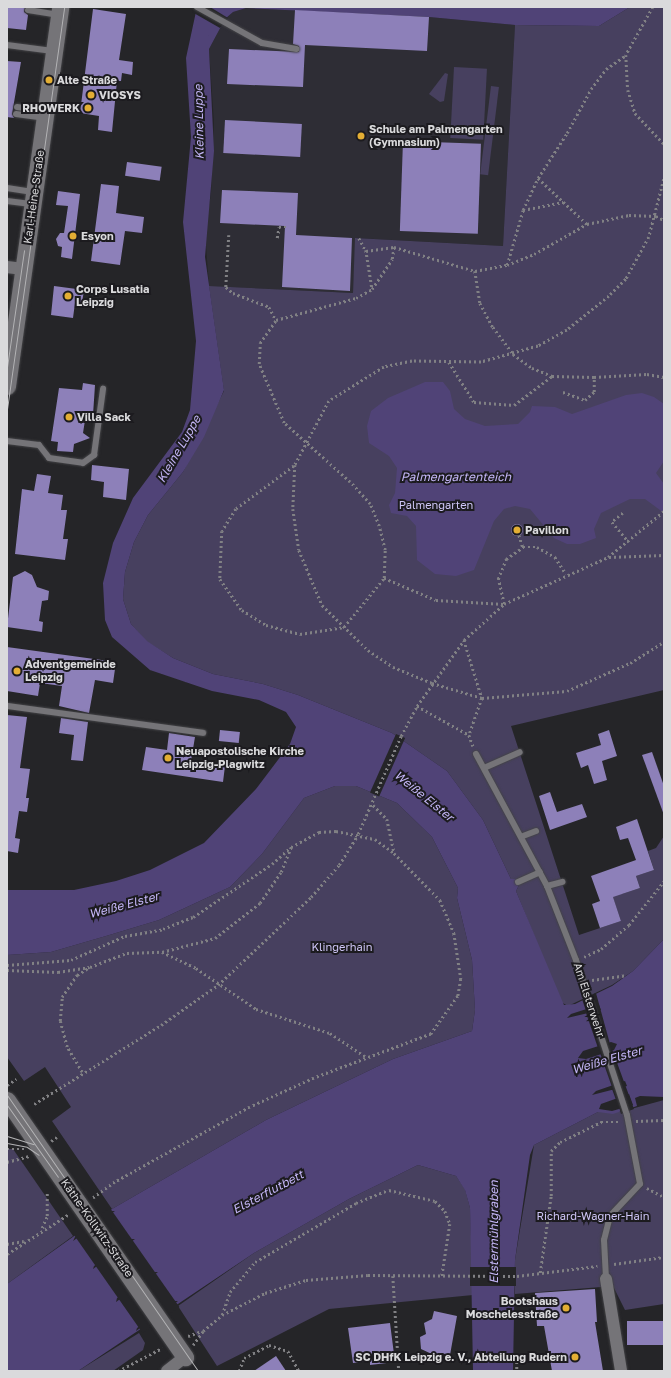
<!DOCTYPE html>
<meta charset="utf-8">
<style>
body{margin:0}
#map{position:relative;width:671px;height:1378px;overflow:hidden;background:#252528;font-family:"Golos Text",sans-serif}
div>[style]{position:absolute}
.built>*{inset:0;background:#2e2d35}
.green>*{inset:0;background:#47405f;transform-origin:0 0}
.water>*{inset:0;background:#504377}
.pier>*{inset:0;background:#252528;transform-origin:0 0}
.building>*{inset:0;background:#8d80b9;transform-origin:0 0}
.round{border-radius:50%}
.path>*{height:2.5px;margin-top:-1.25px;transform-origin:0;background:repeating-linear-gradient(90deg,#818184 0 2px,transparent 0 5px)}
.roads{filter:drop-shadow(0 0 1px #434346) drop-shadow(0 0 1px #434346)}
.service>*{height:6px;margin:-3px;padding:0 3px;transform-origin:3px;border-radius:3px;background:#757478}
.minor>*{height:12px;margin:-6px;padding:0 6px;transform-origin:6px;border-radius:6px;background:#757478}
.secondary>*{height:17px;margin:-8.5px;padding:0 8.5px;transform-origin:8.5px;border-radius:8.5px;background:#757478}
.tram>*{height:1px;margin:-0.5px;padding:0 0.5px;transform-origin:0.5px;border-radius:0.5px;background:#b4b4b6}
.dots>*{width:11px;height:11px;translate:-50% -50%;box-sizing:border-box;border:2px solid #1c1b1f;border-radius:50%}
span{translate:-50% -50%;white-space:nowrap;text-align:center;line-height:1.15;-webkit-text-stroke:4px #1c1b1f;paint-order:stroke}
.poi-label{font-size:11px;color:#dadadc;font-weight:700}
.left{translate:0 -50%;text-align:left}
.right{translate:-100% -50%;text-align:right}
.street-label{font-size:11px;color:#dadadc}
.park-label{font-size:11px;color:#cfc6f7}
.water-label{font-size:12px;color:#c4b6f7;font-style:italic}
.frame{position:absolute;inset:0;border:8px solid #dadadc;pointer-events:none}
</style>
<div id="map">
<div class="built">
<i style="clip-path:polygon(246px 8px,429px 17px,515px 25px,503px 246px,356px 238px,353px 293px,209px 286px,205px 232px,211px 193px,214px 122px,209px 49px,225px 19px,233px 12px)"></i>
</div>
<div class="green">
<i style="clip-path:polygon(630px 7px,664px 7px,664px 690px,511px 726px,579px 935px,621px 921px,609px 886px,617px 883px,622px 894px,640px 888px,636px 876px,654px 870px,648px 851px,656px 848px,664px 836px,664px 939px,633px 971px,612px 985px,568px 1006px,561px 1002px,516px 891px,519px 885px,511px 879px,483px 820px,447px 771px,392px 733px,298px 695px,263px 684px,213px 674px,173px 658px,146px 641px,131px 624px,123px 599px,125px 572px,134px 542px,148px 515px,183px 472px,224px 391px,209px 286px,353px 293px,355px 238px,503px 246px,515px 25px,599px 26px)"></i>
<i style="left:454px;top:67px;width:33px;height:71px;rotate:3deg"></i>
<i style="clip-path:polygon(445px 73px,448px 74px,444px 101px,440px 102px,429px 94px)"></i>
<i style="left:491px;top:86px;width:8px;height:89px;rotate:7deg"></i>
<i style="clip-path:polygon(335px 786px,356px 786px,397px 803px,432px 837px,458px 888px,457px 898px,472px 960px,475px 1010px,472px 1031px,393px 1059px,266px 1120px,112px 1209px,52px 1121px,71px 1107px,45px 1067px,24px 1081px,7px 1057px,7px 955px,51px 952px,106px 936px,159px 920px,230px 887px,262px 854px,304px 798px)"></i>
<i style="clip-path:polygon(664px 1100px,664px 1304px,625px 1310px,613px 1286px,515px 1294px,515px 1260px,534px 1145px,598px 1112px,620px 1112px)"></i>
<i style="clip-path:polygon(7px 1149px,13px 1149px,73px 1236px,7px 1284px)"></i>
<i style="clip-path:polygon(418px 1165px,456px 1176px,465px 1189px,470px 1208px,473px 1295px,329px 1309px,217px 1366px,178px 1306px,254px 1253px,349px 1199px)"></i>
<i style="clip-path:polygon(139px 1333px,145px 1343px,143px 1350px,113px 1371px,78px 1371px)"></i>
</div>
<div class="water">
<i style="clip-path:polygon(evenodd,197px 7px,630px 7px,599px 26px,515px 25px,429px 17px,246px 8px,233px 12px,225px 19px,209px 49px,214px 151px,205px 257px,224px 390px,204px 437px,183px 472px,148px 515px,134px 542px,125px 572px,123px 599px,131px 624px,147px 641px,173px 658px,213px 674px,263px 684px,298px 695px,392px 733px,447px 771px,483px 820px,511px 879px,516px 879px,519px 885px,516px 891px,564px 1005px,575px 1004px,612px 986px,633px 971px,664px 939px,664px 1097px,640px 1096px,635px 1098px,637px 1106px,613px 1114px,598px 1112px,534px 1145px,530px 1155px,515px 1260px,513px 1371px,473px 1371px,470px 1208px,465px 1190px,456px 1176px,418px 1165px,349px 1199px,254px 1253px,78px 1371px,7px 1371px,7px 1284px,112px 1209px,266px 1120px,393px 1059px,472px 1031px,475px 1010px,472px 960px,457px 898px,458px 888px,432px 837px,397px 803px,356px 786px,335px 786px,304px 798px,262px 854px,230px 887px,159px 920px,106px 936px,51px 952px,7px 955px,7px 890px,74px 890px,116px 881px,150px 870px,204px 843px,256px 789px,290px 744px,296px 727px,286px 712px,259px 700px,212px 691px,150px 670px,112px 637px,105px 620px,103px 583px,113px 543px,133px 498px,182px 432px,190px 410px,196px 341px,183px 222px,191px 137px,186px 58px,197px 7px,599px 1005px,601px 1010px,567px 1018px,571px 1014px,599px 1005px,197px 7px,611px 1042px,617px 1044px,614px 1050px,586px 1059px,578px 1058px,583px 1051px,611px 1042px,197px 7px,625px 1081px,627px 1086px,592px 1095px,596px 1091px,625px 1081px,197px 7px,629px 1094px,633px 1105px,612px 1111px,599px 1109px,601px 1104px,629px 1094px,197px 7px,112px 1211px,115px 1211px,73px 1241px,75px 1237px,112px 1211px,197px 7px,131px 1239px,135px 1239px,93px 1269px,94px 1266px,131px 1239px,197px 7px,154px 1272px,158px 1272px,116px 1302px,117px 1298px,154px 1272px,197px 7px,175px 1301px,178px 1301px,136px 1331px,137px 1328px,175px 1301px)"></i>
<i style="clip-path:polygon(425px 382px,443px 382px,450px 391px,454px 409px,465px 419px,485px 426px,518px 424px,530px 412px,532px 406px,555px 407px,572px 414px,626px 395px,642px 393px,654px 397px,664px 404px,664px 461px,656px 473px,664px 484px,664px 513px,645px 499px,630px 499px,601px 513px,594px 529px,596px 538px,580px 544px,567px 544px,554px 538px,530px 509px,515px 506px,504px 509px,494px 521px,474px 570px,456px 576px,435px 574px,417px 560px,416px 526px,407px 516px,391px 513px,389px 505px,395px 493px,397px 468px,389px 456px,369px 443px,367px 426px,371px 411px,388px 398px)"></i>
</div>
<div class="pier">
<i style="clip-path:polygon(195px 7px,210px 7px,228px 18px,220px 28px,192px 12px)"></i>
<i style="left:396px;top:734px;width:10px;height:64px;rotate:24deg"></i>
<i style="clip-path:polygon(596px 993px,610px 1044px,598px 1048px,586px 1013px,598px 1007px,586px 1011px,582px 999px)"></i>
<i style="clip-path:polygon(612px 1049px,634px 1109px,621px 1114px,619px 1107px,630px 1103px,628px 1096px,616px 1100px,612px 1089px,624px 1083px,612px 1087px,600px 1053px)"></i>
<i style="left:110px;top:1208px;width:121px;height:45px;rotate:55deg"></i>
<i style="left:470px;top:1267px;width:46px;height:19px"></i>
</div>
<div class="building">
<i style="clip-path:polygon(7px 7px,25px 7px,24px 12px,28px 15px,26px 30px,7px 28px)"></i>
<i style="clip-path:polygon(93px 9px,126px 14px,119px 60px,133px 62px,132px 75px,122px 73px,121px 81px,117px 81px,112px 132px,98px 130px,99px 116px,80px 113px)"></i>
<i style="clip-path:polygon(295px 10px,429px 17px,427px 51px,305px 45px,303px 87px,227px 84px,229px 49px,299px 52px,299px 46px,293px 44px)"></i>
<i style="clip-path:polygon(7px 61px,21px 62px,12px 114px,14px 118px,7px 117px)"></i>
<i style="left:225px;top:120px;width:77px;height:33px;rotate:3deg"></i>
<i style="left:403px;top:141px;width:78px;height:90px;rotate:2deg"></i>
<i style="left:127px;top:162px;width:35px;height:14px;rotate:8deg"></i>
<i style="clip-path:polygon(101px 184px,119px 186px,116px 213px,144px 217px,142px 233px,125px 231px,120px 265px,91px 261px)"></i>
<i style="clip-path:polygon(222px 190px,298px 193px,296px 235px,352px 238px,350px 291px,282px 287px,285px 226px,220px 223px)"></i>
<i style="clip-path:polygon(58px 191px,80px 194px,72px 259px,61px 257px,62px 247px,58px 246px,56px 239px,60px 233px,64px 233px,68px 206px,56px 205px)"></i>
<i style="clip-path:polygon(54px 286px,84px 290px,82px 303px,75px 303px,73px 318px,51px 315px)"></i>
<i style="clip-path:polygon(83px 383px,95px 385px,93px 415px,86px 414px,83px 433px,90px 438px,74px 444px,73px 452px,57px 451px,58px 442px,51px 441px,59px 388px,82px 390px)"></i>
<i style="clip-path:polygon(92px 465px,129px 469px,126px 500px,103px 497px,104px 482px,91px 480px)"></i>
<i style="clip-path:polygon(37px 474px,51px 476px,48px 493px,63px 495px,61px 510px,67px 510px,63px 539px,68px 539px,65px 560px,15px 554px,22px 489px,34px 491px)"></i>
<i class="round" style="left:511px;top:524px;width:12px;height:12px"></i>
<i style="clip-path:polygon(25px 571px,32px 575px,37px 587px,49px 591px,48px 600px,42px 601px,39px 621px,43px 622px,42px 632px,7px 627px,13px 577px)"></i>
<i style="clip-path:polygon(7px 647px,116px 662px,113px 683px,95px 680px,89px 713px,59px 706px,62px 686px,40px 683px,38px 696px,7px 691px)"></i>
<i style="clip-path:polygon(7px 715px,27px 717px,20px 768px,30px 769px,26px 798px,29px 798px,27px 812px,19px 811px,15px 838px,20px 839px,18px 853px,7px 851px)"></i>
<i style="clip-path:polygon(61px 718px,88px 722px,83px 761px,71px 760px,74px 735px,59px 733px)"></i>
<i style="left:220px;top:730px;width:20px;height:11px;rotate:6deg"></i>
<i style="clip-path:polygon(609px 730px,617px 756px,602px 761px,607px 780px,594px 784px,588px 765px,581px 768px,576px 753px,601px 745px,598px 734px)"></i>
<i style="clip-path:polygon(169px 733px,195px 737px,191px 761px,225px 766px,223px 782px,142px 770px,146px 747px,167px 750px)"></i>
<i style="clip-path:polygon(652px 752px,664px 786px,664px 815px,642px 755px)"></i>
<i style="clip-path:polygon(550px 792px,557px 812px,582px 804px,587px 817px,550px 830px,539px 796px)"></i>
<i style="clip-path:polygon(637px 819px,654px 870px,636px 876px,640px 888px,613px 897px,621px 921px,600px 928px,592px 904px,600px 901px,591px 876px,636px 860px,628px 838px,620px 840px,616px 827px)"></i>
<i style="clip-path:polygon(595px 1289px,597px 1322px,595px 1322px,603px 1371px,552px 1371px,544px 1326px,537px 1326px,535px 1293px)"></i>
<i style="clip-path:polygon(434px 1311px,457px 1316px,450px 1355px,441px 1353px,436px 1356px,421px 1349px,420px 1337px,426px 1334px,424px 1323px,432px 1319px)"></i>
<i style="left:664px;top:1321px;width:24px;height:37px;rotate:90deg"></i>
<i style="clip-path:polygon(390px 1323px,395px 1362px,370px 1365px,370px 1361px,353px 1363px,348px 1328px)"></i>
<i style="clip-path:polygon(276px 1356px,286px 1371px,254px 1371px)"></i>
</div>
<div class="path">
<i style="left:653px;top:7px;width:55px;rotate:119.4deg"></i>
<i style="left:626px;top:55px;width:35px;rotate:87deg"></i>
<i style="left:628px;top:90px;width:24px;rotate:73deg"></i>
<i style="left:635px;top:113px;width:42px;rotate:46.9deg"></i>
<i style="left:538px;top:178px;width:67px;rotate:43.2deg"></i>
<i style="left:664px;top:179px;width:60px;rotate:104.5deg"></i>
<i style="left:649px;top:237px;width:48px;rotate:118.7deg"></i>
<i style="left:626px;top:279px;width:24px;rotate:135deg"></i>
<i style="left:609px;top:296px;width:54px;rotate:141deg"></i>
<i style="left:567px;top:330px;width:33px;rotate:151deg"></i>
<i style="left:538px;top:346px;width:59px;rotate:164.3deg"></i>
<i style="left:481px;top:362px;width:69px;rotate:-179.2deg"></i>
<i style="left:412px;top:361px;width:29px;rotate:168deg"></i>
<i style="left:384px;top:367px;width:65px;rotate:148.3deg"></i>
<i style="left:329px;top:401px;width:72px;rotate:118deg"></i>
<i style="left:295px;top:465px;width:44px;rotate:92.6deg"></i>
<i style="left:293px;top:509px;width:41px;rotate:81.7deg"></i>
<i style="left:299px;top:550px;width:60px;rotate:67.3deg"></i>
<i style="left:322px;top:605px;width:64px;rotate:44.4deg"></i>
<i style="left:368px;top:650px;width:30px;rotate:34deg"></i>
<i style="left:393px;top:667px;width:42px;rotate:22.3deg"></i>
<i style="left:432px;top:683px;width:52px;rotate:16.7deg"></i>
<i style="left:482px;top:698px;width:85px;rotate:-4.7deg"></i>
<i style="left:567px;top:691px;width:69px;rotate:-24deg"></i>
<i style="left:630px;top:663px;width:40px;rotate:-32deg"></i>
<i style="left:523px;top:210px;width:41px;rotate:-11.3deg"></i>
<i style="left:229px;top:235px;width:52px;rotate:93.3deg"></i>
<i style="left:226px;top:287px;width:9px;rotate:41deg"></i>
<i style="left:233px;top:293px;width:39px;rotate:21deg"></i>
<i style="left:269px;top:307px;width:15px;rotate:62deg"></i>
<i style="left:277px;top:238px;width:11px;rotate:-80deg"></i>
<i style="left:279px;top:227px;width:8px"></i>
<i style="left:359px;top:238px;width:15px;rotate:62deg"></i>
<i style="left:366px;top:251px;width:28px;rotate:-8deg"></i>
<i style="left:394px;top:247px;width:84px;rotate:16.5deg"></i>
<i style="left:475px;top:271px;width:33px;rotate:-11deg"></i>
<i style="left:507px;top:265px;width:29px;rotate:-22deg"></i>
<i style="left:534px;top:254px;width:61px;rotate:-29.5deg"></i>
<i style="left:587px;top:224px;width:43px;rotate:-12.1deg"></i>
<i style="left:629px;top:215px;width:27px;rotate:2deg"></i>
<i style="left:656px;top:216px;width:9px;rotate:27deg"></i>
<i style="left:366px;top:250px;width:39px;rotate:81deg"></i>
<i style="left:507px;top:265px;width:57px;rotate:-73.8deg"></i>
<i style="left:523px;top:210px;width:35px;rotate:-65deg"></i>
<i style="left:538px;top:178px;width:54px;rotate:-57.2deg"></i>
<i style="left:567px;top:133px;width:50px;rotate:-61.4deg"></i>
<i style="left:591px;top:89px;width:25px;rotate:-53deg"></i>
<i style="left:606px;top:69px;width:24px;rotate:-35deg"></i>
<i style="left:475px;top:271px;width:32px;rotate:81deg"></i>
<i style="left:480px;top:303px;width:27px;rotate:62deg"></i>
<i style="left:493px;top:327px;width:34px;rotate:53deg"></i>
<i style="left:513px;top:354px;width:24px;rotate:36deg"></i>
<i style="left:532px;top:368px;width:22px;rotate:22deg"></i>
<i style="left:552px;top:376px;width:42px;rotate:1.4deg"></i>
<i style="left:594px;top:377px;width:53px;rotate:-3.2deg"></i>
<i style="left:647px;top:374px;width:17px;rotate:10deg"></i>
<i style="left:449px;top:362px;width:47px;rotate:58deg"></i>
<i style="left:474px;top:402px;width:40px;rotate:4.3deg"></i>
<i style="left:514px;top:405px;width:48px;rotate:-37.3deg"></i>
<i style="left:563px;top:392px;width:23px;rotate:20deg"></i>
<i style="left:585px;top:400px;width:12px;rotate:-42deg"></i>
<i style="left:594px;top:392px;width:15px;rotate:-90deg"></i>
<i style="left:294px;top:466px;width:72px;rotate:143.4deg"></i>
<i style="left:236px;top:509px;width:26px;rotate:122deg"></i>
<i style="left:222px;top:531px;width:48px;rotate:92.4deg"></i>
<i style="left:220px;top:579px;width:38px;rotate:55deg"></i>
<i style="left:242px;top:610px;width:28px;rotate:32deg"></i>
<i style="left:266px;top:625px;width:35px;rotate:15deg"></i>
<i style="left:300px;top:634px;width:45px;rotate:-9deg"></i>
<i style="left:344px;top:627px;width:63px;rotate:-50.8deg"></i>
<i style="left:384px;top:578px;width:28px;rotate:-88deg"></i>
<i style="left:385px;top:550px;width:25px;rotate:-104deg"></i>
<i style="left:379px;top:526px;width:24px;rotate:-112deg"></i>
<i style="left:370px;top:504px;width:30px;rotate:-132deg"></i>
<i style="left:350px;top:482px;width:89px;rotate:-138.2deg"></i>
<i style="left:284px;top:423px;width:64px;rotate:-113deg"></i>
<i style="left:259px;top:364px;width:21px;rotate:-87deg"></i>
<i style="left:260px;top:343px;width:28px;rotate:-55deg"></i>
<i style="left:276px;top:320px;width:83px;rotate:-15.4deg"></i>
<i style="left:356px;top:298px;width:18px;rotate:-29deg"></i>
<i style="left:372px;top:289px;width:36px;rotate:-56deg"></i>
<i style="left:392px;top:259px;width:12px;rotate:-81deg"></i>
<i style="left:623px;top:513px;width:14px;rotate:141deg"></i>
<i style="left:612px;top:522px;width:26px;rotate:50deg"></i>
<i style="left:519px;top:535px;width:13px;rotate:72deg"></i>
<i style="left:523px;top:547px;width:14px"></i>
<i style="left:537px;top:547px;width:21px;rotate:29deg"></i>
<i style="left:555px;top:557px;width:20px;rotate:57deg"></i>
<i style="left:609px;top:557px;width:55px;rotate:-2.1deg"></i>
<i style="left:384px;top:578px;width:56px;rotate:22.9deg"></i>
<i style="left:436px;top:600px;width:68px;rotate:3.4deg"></i>
<i style="left:504px;top:604px;width:26px;rotate:-103deg"></i>
<i style="left:498px;top:579px;width:22px;rotate:-68deg"></i>
<i style="left:506px;top:559px;width:21px;rotate:-35deg"></i>
<i style="left:464px;top:640px;width:61px;rotate:72.8deg"></i>
<i style="left:482px;top:698px;width:39px;rotate:109deg"></i>
<i style="left:417px;top:706px;width:60px;rotate:29.1deg"></i>
<i style="left:469px;top:735px;width:12px;rotate:70deg"></i>
<i style="left:373px;top:805px;width:20px;rotate:45deg"></i>
<i style="left:387px;top:819px;width:35px;rotate:78deg"></i>
<i style="left:162px;top:952px;width:38px;rotate:25deg"></i>
<i style="left:196px;top:968px;width:73px;rotate:34.3deg"></i>
<i style="left:256px;top:1009px;width:78px;rotate:18deg"></i>
<i style="left:330px;top:1033px;width:43px;rotate:33.7deg"></i>
<i style="left:584px;top:957px;width:19px;rotate:-25deg"></i>
<i style="left:601px;top:949px;width:37px;rotate:-41deg"></i>
<i style="left:629px;top:925px;width:56px;rotate:-51.5deg"></i>
<i style="left:7px;top:965px;width:64px;rotate:-4.5deg"></i>
<i style="left:71px;top:960px;width:59px;rotate:-24deg"></i>
<i style="left:125px;top:936px;width:39px;rotate:-10deg"></i>
<i style="left:163px;top:929px;width:32px;rotate:-22deg"></i>
<i style="left:193px;top:917px;width:95px;rotate:-33.9deg"></i>
<i style="left:272px;top:864px;width:24px;rotate:-42deg"></i>
<i style="left:7px;top:970px;width:51px;rotate:2.2deg"></i>
<i style="left:58px;top:972px;width:32px;rotate:-9deg"></i>
<i style="left:90px;top:967px;width:40px;rotate:-21deg"></i>
<i style="left:127px;top:953px;width:35px;rotate:-2deg"></i>
<i style="left:162px;top:952px;width:55px;rotate:-14.8deg"></i>
<i style="left:215px;top:938px;width:57px;rotate:-37.9deg"></i>
<i style="left:260px;top:903px;width:37px;rotate:-56deg"></i>
<i style="left:281px;top:872px;width:27px;rotate:-68deg"></i>
<i style="left:291px;top:847px;width:32px;rotate:-28deg"></i>
<i style="left:319px;top:832px;width:17px;rotate:-3deg"></i>
<i style="left:336px;top:831px;width:40px;rotate:12deg"></i>
<i style="left:375px;top:839px;width:24px;rotate:36deg"></i>
<i style="left:394px;top:853px;width:66px;rotate:45.6deg"></i>
<i style="left:440px;top:900px;width:36px;rotate:67deg"></i>
<i style="left:454px;top:933px;width:47px;rotate:81.3deg"></i>
<i style="left:461px;top:979px;width:17px;rotate:100deg"></i>
<i style="left:458px;top:996px;width:47px;rotate:125.4deg"></i>
<i style="left:431px;top:1034px;width:125px;rotate:159.4deg"></i>
<i style="left:314px;top:1078px;width:70px;rotate:155.6deg"></i>
<i style="left:250px;top:1107px;width:154px;rotate:150.9deg"></i>
<i style="left:115px;top:1182px;width:27px;rotate:144deg"></i>
<i style="left:592px;top:980px;width:34px;rotate:-8deg"></i>
<i style="left:82px;top:1072px;width:29px;rotate:-121deg"></i>
<i style="left:67px;top:1047px;width:27px;rotate:-105deg"></i>
<i style="left:60px;top:1021px;width:24px;rotate:-85deg"></i>
<i style="left:62px;top:997px;width:27px;rotate:-56deg"></i>
<i style="left:77px;top:975px;width:13px;rotate:-32deg"></i>
<i style="left:7px;top:1085px;width:11px;rotate:-34deg"></i>
<i style="left:34px;top:1104px;width:150px;rotate:-31.9deg"></i>
<i style="left:161px;top:1025px;width:70px;rotate:-35.1deg"></i>
<i style="left:218px;top:985px;width:128px;rotate:-43.4deg"></i>
<i style="left:311px;top:897px;width:43px;rotate:-48.8deg"></i>
<i style="left:339px;top:865px;width:36px;rotate:-58deg"></i>
<i style="left:358px;top:834px;width:107px;rotate:-66.3deg"></i>
<i style="left:401px;top:736px;width:34px;rotate:-62deg"></i>
<i style="left:417px;top:706px;width:81px;rotate:-54.5deg"></i>
<i style="left:464px;top:640px;width:54px;rotate:-42deg"></i>
<i style="left:504px;top:604px;width:114px;rotate:-24.3deg"></i>
<i style="left:608px;top:557px;width:72px;rotate:-39.4deg"></i>
<i style="left:636px;top:1121px;width:28px;rotate:-2deg"></i>
<i style="left:51px;top:1141px;width:7px;rotate:-34deg"></i>
<i style="left:7px;top:1149px;width:17px"></i>
<i style="left:7px;top:1162px;width:23px;rotate:-15deg"></i>
<i style="left:647px;top:1188px;width:19px;rotate:28deg"></i>
<i style="left:42px;top:1228px;width:13px;rotate:-67deg"></i>
<i style="left:47px;top:1216px;width:25px;rotate:-90deg"></i>
<i style="left:7px;top:1244px;width:17px;rotate:-10deg"></i>
<i style="left:7px;top:1254px;width:74px;rotate:-32.8deg"></i>
<i style="left:614px;top:1264px;width:50px;rotate:-8deg"></i>
<i style="left:540px;top:1273px;width:78px;rotate:-81.9deg"></i>
<i style="left:551px;top:1196px;width:45px;rotate:-90deg"></i>
<i style="left:551px;top:1151px;width:13px;rotate:-45deg"></i>
<i style="left:560px;top:1142px;width:46px;rotate:-26deg"></i>
<i style="left:601px;top:1122px;width:18px"></i>
<i style="left:393px;top:1276px;width:95px;rotate:86.4deg"></i>
<i style="left:222px;top:1315px;width:24px;rotate:-71deg"></i>
<i style="left:230px;top:1292px;width:39px;rotate:-50deg"></i>
<i style="left:255px;top:1262px;width:117px;rotate:-30.3deg"></i>
<i style="left:356px;top:1203px;width:35px;rotate:-22deg"></i>
<i style="left:389px;top:1190px;width:47px;rotate:13.4deg"></i>
<i style="left:435px;top:1201px;width:14px;rotate:45deg"></i>
<i style="left:445px;top:1211px;width:14px;rotate:69deg"></i>
<i style="left:450px;top:1224px;width:53px;rotate:98.7deg"></i>
<i style="left:188px;top:1336px;width:15px;rotate:-20deg"></i>
<i style="left:193px;top:1345px;width:17px;rotate:-54deg"></i>
<i style="left:203px;top:1331px;width:25px;rotate:-40deg"></i>
<i style="left:222px;top:1315px;width:48px;rotate:-27.1deg"></i>
<i style="left:265px;top:1293px;width:43px;rotate:-17.6deg"></i>
<i style="left:306px;top:1280px;width:62px;rotate:-4.6deg"></i>
<i style="left:368px;top:1275px;width:149px;rotate:0.4deg"></i>
<i style="left:517px;top:1276px;width:81px;rotate:-7.1deg"></i>
<i style="left:506px;top:1362px;width:11px"></i>
<i style="left:517px;top:1362px;width:9px;rotate:90deg"></i>
<i style="left:118px;top:1371px;width:50px;rotate:-27.6deg"></i>
<i style="left:239px;top:1371px;width:14px;rotate:-69deg"></i>
<i style="left:244px;top:1358px;width:28px;rotate:-27deg"></i>
<i style="left:269px;top:1345px;width:20px;rotate:18deg"></i>
<i style="left:288px;top:1351px;width:23px;rotate:61deg"></i>
</div>
<div class="roads">
<div class="service">
<i style="left:197px;top:7px;width:74px;rotate:29deg"></i>
<i style="left:262px;top:43px;width:35px;rotate:10deg"></i>
<i style="left:28px;top:10px;width:30px;rotate:9deg"></i>
<i style="left:7px;top:45px;width:46px;rotate:7.4deg"></i>
<i style="left:17px;top:107px;width:28px;rotate:8deg"></i>
<i style="left:16px;top:114px;width:28px;rotate:8deg"></i>
<i style="left:7px;top:188px;width:26px;rotate:9deg"></i>
<i style="left:7px;top:201px;width:24px;rotate:7deg"></i>
<i style="left:7px;top:441px;width:32px;rotate:7deg"></i>
<i style="left:39px;top:445px;width:16px;rotate:52deg"></i>
<i style="left:49px;top:458px;width:34px;rotate:8deg"></i>
<i style="left:83px;top:463px;width:14px;rotate:-36deg"></i>
<i style="left:94px;top:455px;width:67px;rotate:-82.2deg"></i>
<i style="left:7px;top:706px;width:198px;rotate:7.8deg"></i>
<i style="left:476px;top:754px;width:150px;rotate:61.7deg"></i>
<i style="left:547px;top:886px;width:79px;rotate:68.6deg"></i>
<i style="left:576px;top:960px;width:163px;rotate:71.8deg"></i>
<i style="left:627px;top:1115px;width:70px;rotate:79.3deg"></i>
<i style="left:640px;top:1184px;width:44px;rotate:133.2deg"></i>
<i style="left:610px;top:1216px;width:25px;rotate:104deg"></i>
<i style="left:604px;top:1240px;width:39px;rotate:87deg"></i>
<i style="left:484px;top:768px;width:39px;rotate:-24deg"></i>
<i style="left:523px;top:836px;width:14px;rotate:-21deg"></i>
<i style="left:518px;top:882px;width:24px;rotate:-24deg"></i>
<i style="left:547px;top:886px;width:16px;rotate:-15deg"></i>
</div>
<div class="minor">
<i style="left:7px;top:267px;width:16px;rotate:7deg"></i>
<i style="left:606px;top:1279px;width:93px;rotate:80.7deg"></i>
<i style="left:167px;top:1371px;width:23px;rotate:-38deg"></i>
</div>
<div class="secondary">
<i style="left:7px;top:386px;width:383px;rotate:-82deg"></i>
<i style="left:7px;top:1100px;width:313px;rotate:55.3deg"></i>
</div>
</div>
<div class="tram">
<i style="left:7px;top:367px;width:118px;rotate:-81.7deg"></i>
<i style="left:7px;top:409px;width:406px;rotate:-81.9deg"></i>
<i style="left:7px;top:1095px;width:336px;rotate:55.3deg"></i>
<i style="left:7px;top:1105px;width:88px;rotate:54.7deg"></i>
<i style="left:7px;top:1136px;width:28px;rotate:17deg"></i>
<i style="left:7px;top:1143px;width:20px;rotate:11deg"></i>
<i style="left:27px;top:1147px;width:14px;rotate:34deg"></i>
</div>
<div class="dots">
<i style="left:49px;top:80px;background:#e3ae34"></i>
<i style="left:91px;top:95px;background:#e3ae34"></i>
<i style="left:88px;top:108px;background:#e3ae34"></i>
<i style="left:361px;top:136px;background:#e3ae34"></i>
<i style="left:73px;top:236px;background:#e3ae34"></i>
<i style="left:68px;top:296px;background:#e3ae34"></i>
<i style="left:69px;top:417px;background:#e3ae34"></i>
<i style="left:517px;top:530px;background:#e3ae34"></i>
<i style="left:17px;top:671px;background:#e3ae34"></i>
<i style="left:168px;top:758px;background:#e3ae34"></i>
<i style="left:566px;top:1308px;background:#e3ae34"></i>
<i style="left:575px;top:1357px;background:#e3ae34"></i>
</div>
<div class="poi-label">
<span class="left" style="left:57px;top:80px">Alte Straße</span>
<span class="left" style="left:99px;top:95px">VIOSYS</span>
<span class="right" style="left:80px;top:108px">RHOWERK</span>
<span class="left" style="left:369px;top:136px">Schule am Palmengarten<br>(Gymnasium)</span>
<span class="left" style="left:81px;top:236px">Esyon</span>
<span class="left" style="left:76px;top:296px">Corps Lusatia<br>Leipzig</span>
<span class="left" style="left:77px;top:417px">Villa Sack</span>
<span class="left" style="left:525px;top:530px">Pavillon</span>
<span class="left" style="left:25px;top:671px">Adventgemeinde<br>Leipzig</span>
<span class="left" style="left:176px;top:758px">Neuapostolische Kirche<br>Leipzig-Plagwitz</span>
<span class="right" style="left:558px;top:1308px">Bootshaus<br>Moschelesstraße</span>
<span class="right" style="left:567px;top:1357px">SC DHfK Leipzig e. V., Abteilung Rudern</span>
</div>
<div class="street-label">
<span style="left:34px;top:197px;rotate:-82deg">Karl-Heine-Straße</span>
<span style="left:589px;top:1000px;rotate:72deg">Am Elsterwehr</span>
<span style="left:97px;top:1228px;rotate:55deg">Käthe-Kollwitz-Straße</span>
</div>
<div class="park-label">
<span style="left:436px;top:505px">Palmengarten</span>
<span style="left:342px;top:947px">Klingerhain</span>
<span style="left:593px;top:1216px">Richard-Wagner-Hain</span>
</div>
<div class="water-label">
<span style="left:199px;top:122px;rotate:-91deg">Kleine Luppe</span>
<span style="left:179px;top:449px;rotate:-60deg">Kleine Luppe</span>
<span style="left:456px;top:477px">Palmengartenteich</span>
<span style="left:424px;top:796px;rotate:39deg">Weiße Elster</span>
<span style="left:124px;top:905px;rotate:-15deg">Weiße Elster</span>
<span style="left:607px;top:1060px;rotate:-16deg">Weiße Elster</span>
<span style="left:268px;top:1192px;rotate:-28deg">Elsterflutbett</span>
<span style="left:494px;top:1232px;rotate:-90deg">Elstermühlgraben</span>
</div>
<div class="frame"></div>
</div>
